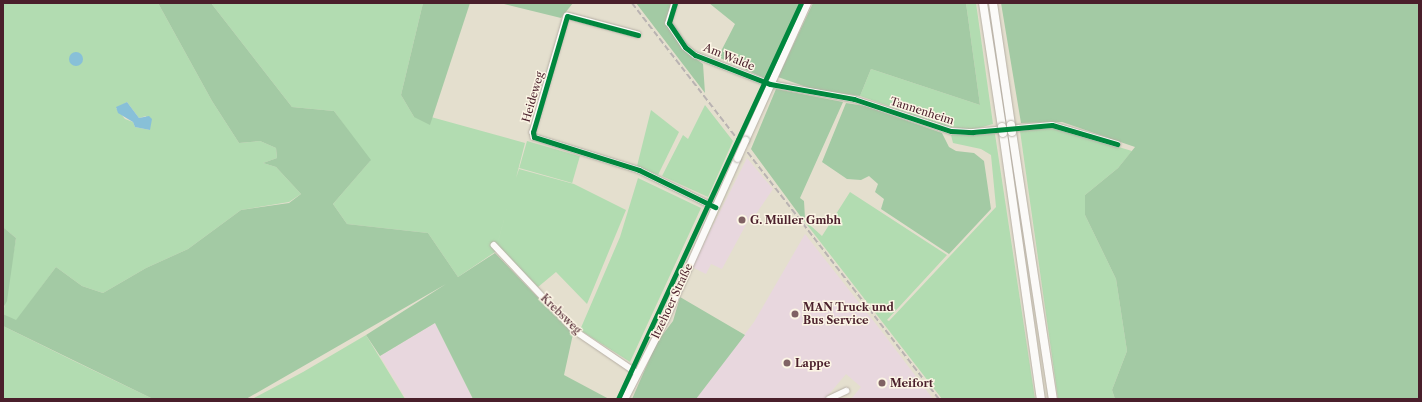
<!DOCTYPE html>
<meta charset="utf-8">
<style>
body{margin:0}
#map{position:relative;width:1422px;height:402px;overflow:hidden;background:#e4dfce;font-family:"Libre Caslon Text",serif}
div>[style]{position:absolute}
.built>*{inset:0;background:#e8d7de}
.green>*{inset:0;background:#b2dcb1;transform-origin:0 0}
.forest>*{inset:0;background:#a3caa4}
.water>*{inset:0;background:#88c0d8}
.round{border-radius:50%}
.roads{filter:drop-shadow(0 0 1px #b6afa5) drop-shadow(0 0 1px #b6afa5)}
.minor>*{height:5.5px;margin:-2.75px;padding:0 2.75px;transform-origin:2.75px;border-radius:2.75px;background:#fbfaf8}
.major>*{height:7px;margin:-3.5px;padding:0 3.5px;transform-origin:3.5px;border-radius:3.5px;background:#fbfaf8}
.highway>*{height:8px;margin:-4px;padding:0 4px;transform-origin:4px;border-radius:4px;background:#fbfaf8}
.rail>*{height:1.5px;margin-top:-0.75px;transform-origin:0;background:repeating-linear-gradient(90deg,#b9b3b2 0 6px,transparent 0 9px)}
.bridges{filter:drop-shadow(0 0 1px #b6afa5) drop-shadow(0 0 1px #b6afa5)}
.major-bridge>*{height:7px;margin:-3.5px;padding:0 3.5px;transform-origin:3.5px;border-radius:3.5px;background:#fbfaf8}
.highway-bridge>*{height:8px;margin:-4px;padding:0 4px;transform-origin:4px;border-radius:4px;background:#fbfaf8}
.cycleway>*{height:5px;margin:-2.5px;padding:0 2.5px;transform-origin:2.5px;border-radius:2.5px;background:#00873e}
.dots>*{width:11px;height:11px;translate:-50% -50%;box-sizing:border-box;border:2px solid #fcf5e5;border-radius:50%}
span{translate:-50% -50%;white-space:nowrap;text-align:center;line-height:1.15;-webkit-text-stroke:3px #fcf5e5;paint-order:stroke}
.street-label{font-size:11px;color:#4a1f2b}
.poi-label{font-size:11px;color:#4a1f2b;font-weight:700}
.left{translate:0 -50%;text-align:left}
.frame{position:absolute;inset:0;border:4px solid #4a1f2b;pointer-events:none}
</style>
<div id="map">
<div class="built">
<i style="clip-path:polygon(747px 158px,773px 189px,756px 214px,749px 219px,722px 269px,711px 264px,706px 274px,692px 267px)"></i>
<i style="clip-path:polygon(805px 234px,883px 333px,933px 399px,851px 399px,861px 387px,846px 374px,825px 399px,696px 399px,754px 322px)"></i>
<i style="clip-path:polygon(435px 323px,473px 399px,406px 399px,380px 356px)"></i>
</div>
<div class="green">
<i style="clip-path:polygon(evenodd,3px 3px,158px 3px,212px 101px,239px 143px,260px 141px,276px 148px,277px 158px,263px 163px,276px 167px,301px 194px,289px 202px,241px 210px,188px 249px,146px 268px,103px 293px,82px 286px,56px 267px,16px 321px,3px 314px,16px 238px,3px 227px,3px 3px,127px 102px,139px 118px,146px 116px,150px 130px,135px 127px,133px 122px,125px 119px,116px 108px,127px 102px)"></i>
<i style="clip-path:polygon(211px 3px,423px 3px,401px 95px,414px 117px,431px 117px,525px 143px,516px 178px,519px 169px,574px 184px,626px 210px,587px 304px,556px 272px,538px 287px,497px 245px,514px 184px,495px 252px,458px 277px,428px 233px,347px 224px,333px 204px,370px 161px,334px 111px,292px 107px)"></i>
<i style="clip-path:polygon(966px 3px,976px 3px,993px 124px,972px 130px,945px 126px,860px 96px,871px 69px,980px 105px)"></i>
<i style="clip-path:polygon(705px 105px,733px 141px,708px 197px,662px 176px,683px 135px,688px 139px)"></i>
<i style="clip-path:polygon(651px 110px,679px 132px,658px 175px,637px 166px)"></i>
<i style="clip-path:polygon(1052px 127px,1132px 151px,1118px 168px,1085px 195px,1085px 215px,1116px 279px,1127px 351px,1112px 390px,1115px 399px,1058px 399px,1020px 131px)"></i>
<i style="clip-path:polygon(995px 134px,1035px 399px,942px 399px,801px 217px,822px 236px,850px 192px,947px 255px,887px 320px,889px 321px,996px 207px,991px 155px,981px 149px,953px 143px,951px 135px)"></i>
<i style="left:527px;top:141px;width:55px;height:28px;rotate:16deg"></i>
<i style="clip-path:polygon(638px 178px,701px 208px,630px 362px,580px 330px,620px 237px)"></i>
<i style="clip-path:polygon(3px 326px,74px 361px,153px 399px,3px 399px)"></i>
<i style="clip-path:polygon(366px 335px,405px 399px,252px 399px,303px 372px)"></i>
</div>
<div class="forest">
<i style="clip-path:polygon(158px 3px,211px 3px,292px 107px,334px 111px,371px 160px,333px 204px,347px 224px,428px 233px,458px 277px,495px 253px,573px 334px,564px 375px,609px 399px,473px 399px,435px 323px,380px 356px,366px 335px,446px 284px,246px 399px,153px 399px,3px 326px,3px 314px,16px 320px,56px 267px,82px 286px,103px 293px,146px 268px,188px 249px,241px 210px,289px 203px,301px 194px,276px 167px,263px 163px,277px 158px,276px 148px,260px 141px,239px 143px,212px 101px)"></i>
<i style="clip-path:polygon(423px 3px,470px 3px,430px 125px,414px 117px,401px 95px)"></i>
<i style="clip-path:polygon(500px 3px,573px 3px,561px 18px)"></i>
<i style="clip-path:polygon(636px 3px,672px 3px,666px 24px,684px 50px,703px 64px,705px 93px)"></i>
<i style="clip-path:polygon(709px 3px,801px 3px,766px 79px,718px 57px,735px 24px)"></i>
<i style="clip-path:polygon(813px 3px,966px 3px,980px 105px,871px 69px,860px 96px,812px 89px,778px 77px)"></i>
<i style="clip-path:polygon(1001px 3px,1419px 3px,1419px 399px,1115px 399px,1112px 390px,1127px 351px,1116px 279px,1085px 215px,1085px 195px,1118px 168px,1135px 147px,1062px 122px,1021px 123px)"></i>
<i style="clip-path:polygon(776px 89px,843px 102px,800px 198px,804px 201px,805px 218px,801px 217px,751px 149px)"></i>
<i style="clip-path:polygon(846px 103px,865px 106px,942px 133px,949px 147px,956px 151px,974px 153px,984px 161px,991px 209px,949px 254px,881px 209px,884px 199px,875px 192px,878px 184px,869px 176px,861px 180px,847px 179px,822px 162px)"></i>
<i style="clip-path:polygon(3px 227px,16px 238px,7px 301px,3px 308px)"></i>
<i style="clip-path:polygon(680px 297px,745px 335px,696px 399px,632px 399px,657px 342px,673px 321px)"></i>
</div>
<div class="water">
<i class="round" style="left:69px;top:52px;width:14px;height:14px"></i>
<i style="clip-path:polygon(127px 102px,139px 118px,149px 116px,152px 119px,150px 130px,135px 127px,133px 122px,118px 113px,116px 107px)"></i>
</div>
<div class="roads">
<div class="minor">
<i style="left:675px;top:3px;width:21px;rotate:107deg"></i>
<i style="left:669px;top:23px;width:29px;rotate:56deg"></i>
<i style="left:685px;top:47px;width:13px;rotate:39deg"></i>
<i style="left:695px;top:55px;width:80px;rotate:21.1deg"></i>
<i style="left:770px;top:84px;width:85px;rotate:10.1deg"></i>
<i style="left:854px;top:99px;width:102px;rotate:18.3deg"></i>
<i style="left:951px;top:131px;width:22px;rotate:3deg"></i>
<i style="left:973px;top:132px;width:79px;rotate:-5.1deg"></i>
<i style="left:1052px;top:125px;width:68px;rotate:16.3deg"></i>
<i style="left:638px;top:35px;width:73px;rotate:-165deg"></i>
<i style="left:567px;top:16px;width:121px;rotate:106.3deg"></i>
<i style="left:533px;top:132px;width:5px;rotate:79deg"></i>
<i style="left:534px;top:137px;width:110px;rotate:17.4deg"></i>
<i style="left:639px;top:170px;width:85px;rotate:26deg"></i>
<i style="left:494px;top:245px;width:117px;rotate:46.7deg"></i>
<i style="left:574px;top:330px;width:76px;rotate:34.3deg"></i>
<i style="left:829px;top:399px;width:19px;rotate:-25deg"></i>
</div>
<div class="major">
<i style="left:745px;top:140px;width:150px;rotate:-65.7deg"></i>
<i style="left:624px;top:399px;width:90px;rotate:-62.9deg"></i>
<i style="left:665px;top:319px;width:176px;rotate:-65.9deg"></i>
</div>
<div class="highway">
<i style="left:983px;top:3px;width:125px;rotate:81.3deg"></i>
<i style="left:993px;top:3px;width:123px;rotate:81.6deg"></i>
<i style="left:1012px;top:132px;width:270px;rotate:81.3deg"></i>
<i style="left:1003px;top:133px;width:269px;rotate:81.9deg"></i>
</div>
</div>
<div class="rail">
<i style="left:632px;top:3px;width:501px;rotate:52.22deg"></i>
</div>
<div class="bridges">
<div class="major-bridge">
<i style="left:737px;top:158px;width:20px;rotate:-66deg"></i>
</div>
<div class="highway-bridge">
<i style="left:1011px;top:125px;width:7px;rotate:82deg"></i>
<i style="left:1002px;top:127px;width:6px;rotate:81deg"></i>
</div>
</div>
<div class="cycleway">
<i style="left:675px;top:3px;width:21px;rotate:107deg"></i>
<i style="left:669px;top:23px;width:29px;rotate:56deg"></i>
<i style="left:685px;top:47px;width:13px;rotate:39deg"></i>
<i style="left:695px;top:55px;width:80px;rotate:21.1deg"></i>
<i style="left:770px;top:84px;width:85px;rotate:10.1deg"></i>
<i style="left:854px;top:99px;width:102px;rotate:18.3deg"></i>
<i style="left:951px;top:131px;width:22px;rotate:3deg"></i>
<i style="left:973px;top:132px;width:79px;rotate:-5.1deg"></i>
<i style="left:1052px;top:125px;width:68px;rotate:16.3deg"></i>
<i style="left:638px;top:35px;width:73px;rotate:-165deg"></i>
<i style="left:567px;top:16px;width:121px;rotate:106.3deg"></i>
<i style="left:533px;top:132px;width:5px;rotate:79deg"></i>
<i style="left:534px;top:137px;width:110px;rotate:17.4deg"></i>
<i style="left:639px;top:170px;width:85px;rotate:26deg"></i>
<i style="left:618px;top:399px;width:436px;rotate:-65.2deg"></i>
</div>
<div class="dots">
<i style="left:742px;top:220px;background:#806264"></i>
<i style="left:795px;top:314px;background:#806264"></i>
<i style="left:787px;top:363px;background:#806264"></i>
<i style="left:882px;top:383px;background:#806264"></i>
</div>
<div class="street-label">
<span style="left:729px;top:57px;rotate:22deg">Am Walde</span>
<span style="left:533px;top:97px;rotate:-74deg">Heideweg</span>
<span style="left:922px;top:111px;rotate:18deg">Tannenheim</span>
<span style="left:672px;top:301px;rotate:-65deg">Itzehoer Straße</span>
<span style="left:561px;top:314px;rotate:44deg">Krebsweg</span>
</div>
<div class="poi-label">
<span class="left" style="left:750px;top:220px">G. Müller Gmbh</span>
<span class="left" style="left:803px;top:314px">MAN Truck und<br>Bus Service</span>
<span class="left" style="left:795px;top:363px">Lappe</span>
<span class="left" style="left:890px;top:383px">Meifort</span>
</div>
<div class="frame"></div>
</div>
